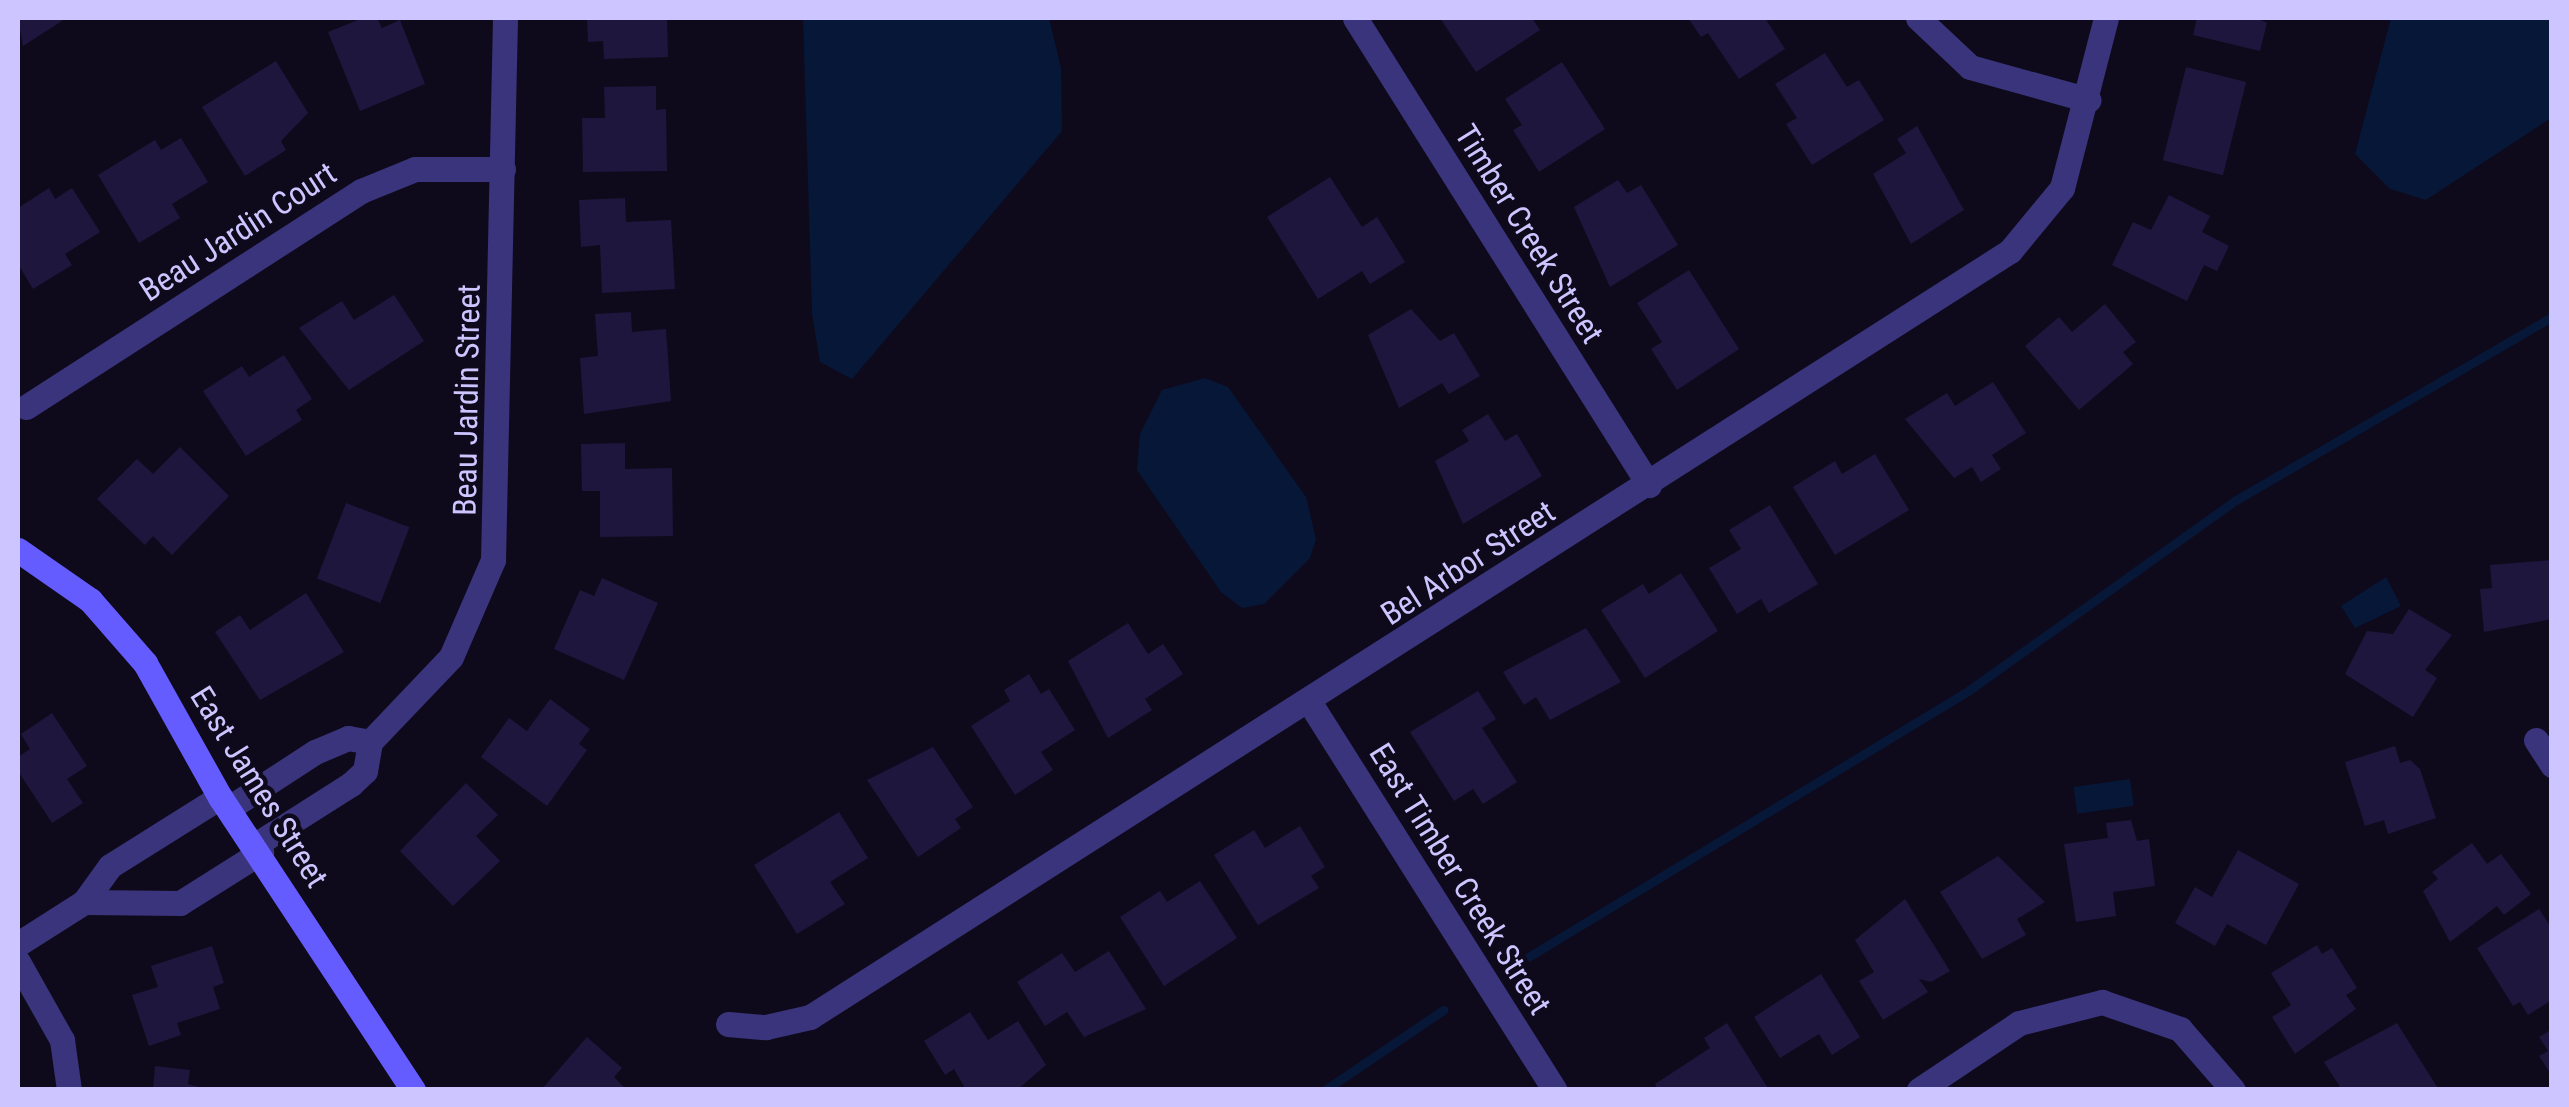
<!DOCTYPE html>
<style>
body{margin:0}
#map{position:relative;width:2569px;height:1107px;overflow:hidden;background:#0e0a1b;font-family:"Roboto Condensed",sans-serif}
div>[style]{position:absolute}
.water>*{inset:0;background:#071738;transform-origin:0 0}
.stream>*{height:9px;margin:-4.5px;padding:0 4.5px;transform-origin:4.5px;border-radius:4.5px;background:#071738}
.building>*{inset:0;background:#1f163d;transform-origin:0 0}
.street>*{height:25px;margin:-12.5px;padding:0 12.5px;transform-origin:12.5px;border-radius:12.5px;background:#39347c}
.secondary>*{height:25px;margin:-12.5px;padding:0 12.5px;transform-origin:12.5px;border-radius:12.5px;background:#655cff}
span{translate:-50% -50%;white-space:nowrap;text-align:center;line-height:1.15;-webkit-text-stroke:9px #0e0a1b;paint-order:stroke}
.street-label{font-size:32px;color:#cdc5ff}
.frame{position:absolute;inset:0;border:20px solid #cdc5ff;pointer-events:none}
</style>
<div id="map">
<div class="water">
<i style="clip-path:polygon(803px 18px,1049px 18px,1061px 68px,1062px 131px,852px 379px,820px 362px,812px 314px)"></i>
<i style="clip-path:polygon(2391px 18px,2551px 18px,2551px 118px,2426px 200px,2390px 189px,2355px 154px)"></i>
<i style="clip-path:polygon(1205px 378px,1228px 387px,1306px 497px,1316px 539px,1310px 558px,1264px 604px,1242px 608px,1221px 592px,1137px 470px,1140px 434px,1162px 390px)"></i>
<i style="clip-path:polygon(2386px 577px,2401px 606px,2355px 628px,2341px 606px)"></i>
<i style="left:2130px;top:779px;width:27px;height:57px;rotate:82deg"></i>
</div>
<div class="stream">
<i style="left:1525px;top:959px;width:518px;rotate:-31.17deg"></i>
<i style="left:1968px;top:691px;width:329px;rotate:-35.5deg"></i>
<i style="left:2236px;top:500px;width:365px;rotate:-30.1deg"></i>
<i style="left:1325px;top:1090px;width:143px;rotate:-34.1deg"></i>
</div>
<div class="building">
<i style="clip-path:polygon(18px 18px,60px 18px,62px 21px,23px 46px)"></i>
<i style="clip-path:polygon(363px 18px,377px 18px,382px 28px,400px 20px,425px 84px,360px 111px,328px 32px)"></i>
<i style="clip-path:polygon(587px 18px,667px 18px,668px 57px,604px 59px,603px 41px,588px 42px)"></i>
<i style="clip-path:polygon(1440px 18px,1532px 18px,1540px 30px,1476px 72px)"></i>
<i style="clip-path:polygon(1688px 18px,1765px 18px,1785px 49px,1739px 79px,1708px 33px,1701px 37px)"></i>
<i style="clip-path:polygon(2197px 18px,2257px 18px,2267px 23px,2260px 51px,2193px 35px)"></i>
<i style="clip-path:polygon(1825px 53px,1847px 87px,1859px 80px,1884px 120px,1812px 165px,1786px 124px,1797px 118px,1775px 84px)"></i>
<i style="clip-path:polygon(276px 61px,308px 113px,281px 141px,286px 150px,245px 176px,202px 107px)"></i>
<i style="clip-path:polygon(1562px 62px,1605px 129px,1539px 172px,1513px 130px,1522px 125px,1505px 99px)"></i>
<i style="left:2186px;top:67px;width:62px;height:96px;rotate:14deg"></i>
<i style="clip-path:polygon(656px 86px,656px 110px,666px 109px,667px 171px,583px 172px,582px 118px,605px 118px,604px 87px)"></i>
<i style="clip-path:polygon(1917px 126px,1964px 210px,1911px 244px,1873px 174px,1906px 153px,1897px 139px)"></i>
<i style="clip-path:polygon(181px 138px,208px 182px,172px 204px,180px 218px,139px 243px,98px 175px,155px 140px,161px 150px)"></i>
<i style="clip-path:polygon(1330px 177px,1362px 227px,1377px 217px,1405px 262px,1370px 284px,1362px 271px,1318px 299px,1267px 217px)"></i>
<i style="clip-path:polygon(1618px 180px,1627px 193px,1641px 185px,1678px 245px,1610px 287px,1574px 207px)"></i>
<i style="clip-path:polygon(49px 188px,55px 199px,72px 188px,100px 232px,65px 254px,72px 265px,33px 289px,18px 264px,18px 208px)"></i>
<i style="clip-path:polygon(2169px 195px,2210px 216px,2202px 232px,2229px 246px,2217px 271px,2204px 265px,2187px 301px,2112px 265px,2133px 222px,2151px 230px)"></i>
<i style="clip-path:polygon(625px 198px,626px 222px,671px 220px,675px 289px,602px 293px,600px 245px,581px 247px,579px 200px)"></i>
<i style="clip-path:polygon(1689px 270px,1739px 349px,1677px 390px,1651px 349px,1662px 342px,1637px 303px)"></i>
<i style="clip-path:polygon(394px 295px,424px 341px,349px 390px,299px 328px,342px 301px,354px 320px)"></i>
<i style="clip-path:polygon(2105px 304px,2136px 342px,2123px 352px,2133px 364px,2079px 410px,2025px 346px,2059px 317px,2072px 332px)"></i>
<i style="clip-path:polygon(1411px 309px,1440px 341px,1454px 333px,1480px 376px,1449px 394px,1442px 383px,1399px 408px,1368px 335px)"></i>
<i style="clip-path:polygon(631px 312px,632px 332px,666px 329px,671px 401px,584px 414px,580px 358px,598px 356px,595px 314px)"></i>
<i style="clip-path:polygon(284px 355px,312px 399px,296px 410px,302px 420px,246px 456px,203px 391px,242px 366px,249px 377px)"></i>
<i style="clip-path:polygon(1993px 382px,2026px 433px,1992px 455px,2001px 469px,1981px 482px,1972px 467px,1954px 478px,1905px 419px,1947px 393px,1955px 406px)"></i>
<i style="clip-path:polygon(1488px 414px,1505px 441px,1517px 434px,1542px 476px,1463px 524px,1435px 461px,1469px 441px,1462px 430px)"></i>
<i style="clip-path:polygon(625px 443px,625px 469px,672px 468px,673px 536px,600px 537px,600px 491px,582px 491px,581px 444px)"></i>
<i style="clip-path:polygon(180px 447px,229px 496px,172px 555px,153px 536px,145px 545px,97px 499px,137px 459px,153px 474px)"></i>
<i style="clip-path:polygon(1875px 454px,1909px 510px,1835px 555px,1793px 487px,1835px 461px,1842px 474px)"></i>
<i style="left:346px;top:503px;width:68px;height:81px;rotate:21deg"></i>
<i style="clip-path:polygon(1770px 505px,1818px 584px,1769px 613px,1761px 599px,1737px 614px,1709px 568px,1741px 549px,1729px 530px)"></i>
<i style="clip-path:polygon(2552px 560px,2552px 619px,2484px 632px,2480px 589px,2492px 588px,2490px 565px)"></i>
<i style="clip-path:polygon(1681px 573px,1718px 631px,1645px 678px,1601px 610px,1643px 584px,1649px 594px)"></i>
<i style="clip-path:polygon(602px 578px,658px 603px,624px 680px,554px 649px,580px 590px,594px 596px)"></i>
<i style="clip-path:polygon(306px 593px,344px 652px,260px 700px,215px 632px,240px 615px,250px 630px)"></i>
<i style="clip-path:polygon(2409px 609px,2452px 635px,2425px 670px,2437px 678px,2413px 717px,2345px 674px,2367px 631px,2393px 634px)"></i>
<i style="clip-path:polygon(1128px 623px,1148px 654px,1163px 644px,1183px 674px,1145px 699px,1152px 710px,1108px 738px,1068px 661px)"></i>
<i style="clip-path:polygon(1586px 628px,1621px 682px,1550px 720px,1536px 697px,1524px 705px,1503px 672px)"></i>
<i style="clip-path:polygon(1029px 674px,1041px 694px,1049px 689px,1075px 730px,1041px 752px,1053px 770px,1015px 795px,971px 726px,1010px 701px,1004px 690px)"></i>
<i style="clip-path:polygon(1478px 691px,1496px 719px,1482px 728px,1517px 782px,1483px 804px,1473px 789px,1454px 801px,1410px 732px)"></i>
<i style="clip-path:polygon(550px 699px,590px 729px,579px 744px,587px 750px,547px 806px,481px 757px,509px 718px,527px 731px)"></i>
<i style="clip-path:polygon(52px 713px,87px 766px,67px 779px,83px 803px,52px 823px,18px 771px,18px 757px,30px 749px,21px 734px)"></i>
<i style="clip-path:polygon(2395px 746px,2400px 763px,2410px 760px,2420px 769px,2436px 818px,2388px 834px,2384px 820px,2365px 826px,2345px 762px)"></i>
<i style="clip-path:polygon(933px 747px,973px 807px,955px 819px,961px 828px,918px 857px,867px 780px)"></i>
<i style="clip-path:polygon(466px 783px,498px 815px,476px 836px,500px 861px,453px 906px,400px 851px)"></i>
<i style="clip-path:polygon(839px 812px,868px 858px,830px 882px,845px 904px,797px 934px,754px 865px)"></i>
<i style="clip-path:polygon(2131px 820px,2137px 841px,2149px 839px,2155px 886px,2113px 892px,2116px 916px,2076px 922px,2064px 844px,2108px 838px,2106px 823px)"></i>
<i style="clip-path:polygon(1300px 826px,1325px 867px,1311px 876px,1319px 888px,1258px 925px,1214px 855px,1254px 830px,1265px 848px)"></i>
<i style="clip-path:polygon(2472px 843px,2487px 864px,2501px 854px,2531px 894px,2504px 915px,2497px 906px,2450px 942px,2423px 891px,2438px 879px,2432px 872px)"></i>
<i style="clip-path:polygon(2238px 850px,2299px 884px,2266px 945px,2227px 924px,2215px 946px,2175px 923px,2195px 887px,2212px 897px)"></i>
<i style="clip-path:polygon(1998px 856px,2045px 902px,2017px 919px,2026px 935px,1982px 959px,1940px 892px)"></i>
<i style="clip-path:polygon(1200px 881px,1237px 938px,1164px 986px,1120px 917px,1160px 891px,1167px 902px)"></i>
<i style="clip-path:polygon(1905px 899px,1950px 971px,1931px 982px,1919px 979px,1928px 992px,1883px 1020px,1859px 981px,1874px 972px,1855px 940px)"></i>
<i style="clip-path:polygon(2539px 909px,2552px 929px,2552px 1000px,2528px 1015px,2520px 1002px,2513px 1006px,2477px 948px)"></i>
<i style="clip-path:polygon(2317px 945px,2322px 954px,2332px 948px,2357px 988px,2346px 995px,2356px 1009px,2295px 1054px,2272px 1017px,2291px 1005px,2271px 973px)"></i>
<i style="clip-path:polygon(212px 946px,224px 983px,213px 987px,220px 1009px,177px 1023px,181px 1035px,149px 1046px,132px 995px,158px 987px,151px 966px)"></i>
<i style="clip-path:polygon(1109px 951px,1146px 1009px,1084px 1037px,1067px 1012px,1045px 1026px,1017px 982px,1062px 953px,1075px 972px)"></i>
<i style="clip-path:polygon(1821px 974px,1860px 1037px,1832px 1055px,1819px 1034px,1780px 1058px,1754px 1017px)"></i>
<i style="clip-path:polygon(970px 1012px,988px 1040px,1018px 1021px,1046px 1065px,1017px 1090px,966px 1090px,954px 1069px,945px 1075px,924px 1041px)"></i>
<i style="clip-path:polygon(1727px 1023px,1769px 1090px,1658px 1090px,1655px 1084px,1710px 1048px,1704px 1038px)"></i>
<i style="clip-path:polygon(2397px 1023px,2439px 1090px,2342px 1090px,2324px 1062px)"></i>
<i style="clip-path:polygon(2552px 1029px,2552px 1076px,2539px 1056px,2548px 1051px,2539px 1037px)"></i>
<i style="clip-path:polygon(587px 1037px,622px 1068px,614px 1077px,627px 1090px,541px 1090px)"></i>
<i style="clip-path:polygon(155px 1066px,190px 1070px,188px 1084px,209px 1090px,153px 1090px)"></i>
</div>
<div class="street">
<i style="left:1355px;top:18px;width:552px;rotate:57.81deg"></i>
<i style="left:1918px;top:18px;width:71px;rotate:43.3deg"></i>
<i style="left:1970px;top:67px;width:123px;rotate:15.5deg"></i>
<i style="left:26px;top:407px;width:399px;rotate:-32.8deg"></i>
<i style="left:361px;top:191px;width:58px;rotate:-22.2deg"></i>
<i style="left:415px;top:169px;width:88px"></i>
<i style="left:1310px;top:703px;width:458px;rotate:57.7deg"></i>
<i style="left:2536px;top:740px;width:30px;rotate:57deg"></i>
<i style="left:370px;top:742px;width:117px;rotate:-46.4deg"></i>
<i style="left:451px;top:657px;width:106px;rotate:-66.6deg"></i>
<i style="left:493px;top:560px;width:542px;rotate:-88.73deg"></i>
<i style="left:229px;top:808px;width:103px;rotate:-33.1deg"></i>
<i style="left:315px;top:752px;width:36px;rotate:-23deg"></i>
<i style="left:348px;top:738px;width:22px;rotate:10deg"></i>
<i style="left:255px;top:845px;width:114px;rotate:-32.4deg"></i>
<i style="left:351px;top:784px;width:19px;rotate:-43deg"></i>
<i style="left:365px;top:771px;width:29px;rotate:-80deg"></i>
<i style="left:84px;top:902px;width:96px;rotate:0.6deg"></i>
<i style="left:180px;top:903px;width:96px;rotate:-32.2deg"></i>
<i style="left:18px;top:944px;width:78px;rotate:-32.5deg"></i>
<i style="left:84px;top:902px;width:44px;rotate:-54.2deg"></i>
<i style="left:110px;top:866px;width:130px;rotate:-32.1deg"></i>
<i style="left:18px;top:962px;width:90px;rotate:60.6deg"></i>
<i style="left:62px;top:1040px;width:50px;rotate:82deg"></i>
<i style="left:728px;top:1024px;width:38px;rotate:5deg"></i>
<i style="left:766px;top:1027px;width:45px;rotate:-12.8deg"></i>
<i style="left:810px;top:1017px;width:1424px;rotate:-32.55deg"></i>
<i style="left:2010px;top:251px;width:82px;rotate:-50.5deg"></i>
<i style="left:2062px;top:188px;width:176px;rotate:-75.5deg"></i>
<i style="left:1919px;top:1090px;width:120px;rotate:-33.8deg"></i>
<i style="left:2019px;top:1023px;width:86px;rotate:-14.2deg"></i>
<i style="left:2102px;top:1002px;width:83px;rotate:19.1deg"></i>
<i style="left:2180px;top:1029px;width:81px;rotate:49deg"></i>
</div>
<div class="secondary">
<i style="left:18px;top:550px;width:88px;rotate:34.8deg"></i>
<i style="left:90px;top:600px;width:84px;rotate:48.9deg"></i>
<i style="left:145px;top:663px;width:154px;rotate:60.8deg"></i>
<i style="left:220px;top:797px;width:351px;rotate:56.6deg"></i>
</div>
<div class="street-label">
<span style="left:238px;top:232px;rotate:-33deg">Beau Jardin Court</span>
<span style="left:1529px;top:234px;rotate:58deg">Timber Creek Street</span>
<span style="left:467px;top:400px;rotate:-89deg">Beau Jardin Street</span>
<span style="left:1468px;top:563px;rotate:-33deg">Bel Arbor Street</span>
<span style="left:259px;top:787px;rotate:58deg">East James Street</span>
<span style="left:1460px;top:879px;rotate:58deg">East Timber Creek Street</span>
</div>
<div class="frame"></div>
</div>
